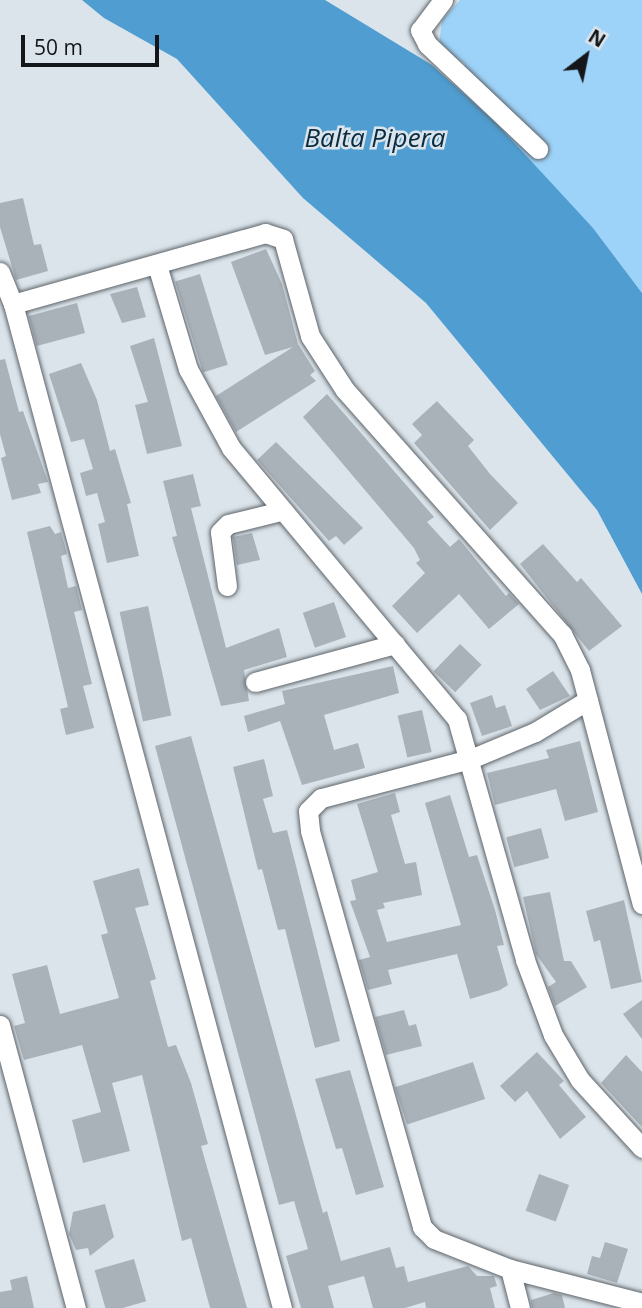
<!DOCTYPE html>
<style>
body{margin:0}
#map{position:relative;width:642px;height:1308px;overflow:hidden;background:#dbe4ea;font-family:"Open Sans",sans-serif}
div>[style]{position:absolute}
.green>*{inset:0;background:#9ed3f9}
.water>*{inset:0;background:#4f9dd1}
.building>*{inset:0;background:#aab2b9;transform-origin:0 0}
.roads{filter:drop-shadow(0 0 2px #5d646a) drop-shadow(0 0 2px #5d646a)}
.street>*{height:19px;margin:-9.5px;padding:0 9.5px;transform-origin:9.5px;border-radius:9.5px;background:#fff}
span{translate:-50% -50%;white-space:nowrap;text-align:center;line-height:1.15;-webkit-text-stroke:5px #dbe4ea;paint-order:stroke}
.water-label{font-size:26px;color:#0a2c42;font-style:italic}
.north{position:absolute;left:551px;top:21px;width:70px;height:70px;-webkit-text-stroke:5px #dbe4ea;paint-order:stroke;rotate:32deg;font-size:19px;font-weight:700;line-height:28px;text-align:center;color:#141619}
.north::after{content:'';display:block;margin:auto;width:24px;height:32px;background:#141619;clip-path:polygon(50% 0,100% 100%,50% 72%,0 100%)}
.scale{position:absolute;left:21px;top:35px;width:138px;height:32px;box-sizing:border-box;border:4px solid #141619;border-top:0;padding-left:9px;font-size:21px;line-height:24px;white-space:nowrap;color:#141619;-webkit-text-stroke:5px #dbe4ea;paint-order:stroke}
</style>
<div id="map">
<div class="green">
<i style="clip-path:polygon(460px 0,642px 0,642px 293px,593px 228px,454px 84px,465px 64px,439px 45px,442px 20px)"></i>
</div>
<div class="water">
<i style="clip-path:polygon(82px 0,325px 0,432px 65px,496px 123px,593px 228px,642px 293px,642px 594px,597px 510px,426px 303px,303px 198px,177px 59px,104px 18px)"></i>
</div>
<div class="building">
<i style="clip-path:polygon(23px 198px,34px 245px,41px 244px,48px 271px,16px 280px,0 227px,0 203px)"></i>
<i style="clip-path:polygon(266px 249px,282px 284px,298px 344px,315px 371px,310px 375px,316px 381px,236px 432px,216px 396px,293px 347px,265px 355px,231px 262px)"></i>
<i style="left:200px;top:274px;width:95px;height:26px;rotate:73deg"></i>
<i style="clip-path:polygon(137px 287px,146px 317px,122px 323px,110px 294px)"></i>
<i style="left:77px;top:303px;width:31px;height:50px;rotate:75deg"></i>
<i style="clip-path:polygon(154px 338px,182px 446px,147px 454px,135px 405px,148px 402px,130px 346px)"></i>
<i style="clip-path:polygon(5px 359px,19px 412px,23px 411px,48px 482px,38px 484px,41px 493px,12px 500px,1px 458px,6px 456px,0 434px,0 360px)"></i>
<i style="clip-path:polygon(81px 363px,97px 400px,110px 451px,115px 449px,131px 503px,127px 504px,139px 556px,107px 563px,98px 524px,105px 522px,97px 493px,86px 496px,80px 473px,93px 469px,84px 439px,71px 442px,49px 374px)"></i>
<i style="clip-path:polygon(327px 394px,434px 517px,427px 522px,450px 547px,459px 539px,506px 596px,509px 593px,519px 604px,489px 629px,459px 594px,417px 633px,392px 606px,425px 573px,416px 563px,420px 560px,414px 548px,303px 417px)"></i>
<i style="clip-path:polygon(437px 401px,474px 440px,468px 446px,490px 474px,518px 503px,490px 530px,414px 443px,422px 435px,412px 424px)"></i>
<i style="clip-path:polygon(276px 442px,363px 528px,344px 545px,336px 536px,329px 541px,257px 460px)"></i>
<i style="clip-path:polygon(193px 474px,201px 506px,191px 508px,226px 648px,279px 628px,287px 657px,244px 670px,249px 701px,221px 706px,172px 537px,177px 536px,163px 481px)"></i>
<i style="clip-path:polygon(50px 526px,55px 534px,61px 532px,67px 554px,61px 556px,68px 588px,76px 586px,82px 610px,74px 612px,92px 684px,83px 686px,94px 728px,66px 735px,60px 709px,68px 707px,27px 532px)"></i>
<i style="clip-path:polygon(252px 533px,260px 560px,237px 565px,233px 537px)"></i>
<i style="clip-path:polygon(543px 544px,577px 582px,581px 578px,622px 626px,589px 651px,520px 564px)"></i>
<i style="left:334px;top:602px;width:37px;height:33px;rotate:71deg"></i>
<i style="left:148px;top:606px;width:112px;height:29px;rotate:78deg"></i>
<i style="left:460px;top:644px;width:30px;height:38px;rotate:44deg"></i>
<i style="clip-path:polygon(393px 666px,399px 693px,324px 715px,334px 750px,358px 743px,365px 768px,302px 785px,280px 721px,248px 732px,244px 716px,285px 704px,282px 691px)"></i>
<i style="clip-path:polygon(553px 671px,570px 696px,540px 710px,526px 689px)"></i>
<i style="clip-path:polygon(492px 695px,496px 708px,505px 705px,512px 726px,482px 736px,470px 703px)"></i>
<i style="left:422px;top:710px;width:43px;height:25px;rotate:77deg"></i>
<i style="clip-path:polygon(191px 736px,323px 1213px,327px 1211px,341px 1261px,390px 1247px,396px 1268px,404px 1266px,408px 1282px,468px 1266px,477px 1276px,494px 1276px,497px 1286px,490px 1288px,495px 1308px,426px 1308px,425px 1302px,405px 1308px,373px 1308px,364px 1276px,328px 1286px,334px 1308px,301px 1308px,286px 1256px,308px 1249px,294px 1201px,279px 1205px,155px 746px)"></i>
<i style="clip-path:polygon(580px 741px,598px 812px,565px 821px,556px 789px,495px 805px,487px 773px,549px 758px,546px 750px)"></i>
<i style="clip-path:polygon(264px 759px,273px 796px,263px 799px,273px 833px,287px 830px,340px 1041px,315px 1048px,285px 929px,278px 930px,262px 869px,258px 870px,233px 767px)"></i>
<i style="clip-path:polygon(395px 793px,400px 812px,391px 815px,405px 864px,416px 862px,422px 895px,383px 903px,385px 908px,377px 910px,387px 942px,461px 925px,425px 803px,450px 795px,469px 857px,477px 855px,495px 910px,504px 945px,497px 946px,508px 985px,500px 990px,470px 999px,457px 954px,388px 970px,392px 984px,368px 990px,359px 960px,370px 957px,350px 901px,356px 900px,351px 880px,378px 872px,357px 804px)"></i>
<i style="left:541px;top:828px;width:31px;height:36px;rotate:75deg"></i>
<i style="clip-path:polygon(139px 868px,149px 905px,135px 908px,156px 979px,150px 981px,168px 1047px,176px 1045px,191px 1083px,208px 1144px,201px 1146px,247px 1308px,210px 1308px,191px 1238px,182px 1241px,142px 1075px,112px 1083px,130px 1151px,83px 1163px,72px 1120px,101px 1112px,82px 1045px,24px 1060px,14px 1026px,25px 1023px,12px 974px,47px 965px,60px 1014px,119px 998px,101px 935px,108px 933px,93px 881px)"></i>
<i style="clip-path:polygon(550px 892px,564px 961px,571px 961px,587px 987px,555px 1006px,548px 987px,556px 982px,536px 954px,523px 897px)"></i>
<i style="clip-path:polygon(624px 900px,642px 982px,611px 989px,600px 940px,594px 942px,586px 911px)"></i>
<i style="clip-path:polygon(642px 1000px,642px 1039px,623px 1014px)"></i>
<i style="clip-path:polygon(404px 1010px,409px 1026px,416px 1024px,422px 1046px,386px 1055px,375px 1017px)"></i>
<i style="clip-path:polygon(537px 1052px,564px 1081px,559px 1085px,586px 1117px,560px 1139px,527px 1091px,515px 1102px,500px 1086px)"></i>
<i style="clip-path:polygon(626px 1055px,642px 1072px,642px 1127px,601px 1083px)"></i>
<i style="left:473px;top:1062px;width:39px;height:82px;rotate:72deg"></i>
<i style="clip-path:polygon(350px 1070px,384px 1187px,356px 1195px,342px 1148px,336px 1149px,315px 1079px)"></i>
<i style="left:539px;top:1174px;width:32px;height:39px;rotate:20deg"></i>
<i style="clip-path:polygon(105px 1204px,114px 1237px,90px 1256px,88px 1248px,76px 1250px,69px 1234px,73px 1212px)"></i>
<i style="clip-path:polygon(605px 1242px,628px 1249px,617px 1283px,587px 1274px,592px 1256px,600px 1258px)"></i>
<i style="left:134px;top:1259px;width:44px;height:41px;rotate:74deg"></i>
<i style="clip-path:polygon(27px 1276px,34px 1308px,0 1308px,0 1292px,12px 1290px,10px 1280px)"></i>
<i style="clip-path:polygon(554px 1293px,562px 1295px,565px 1308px,532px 1308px,531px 1300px)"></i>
</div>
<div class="roads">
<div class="street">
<i style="left:443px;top:0;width:38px;rotate:127deg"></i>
<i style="left:420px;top:30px;width:16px;rotate:63deg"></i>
<i style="left:427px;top:44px;width:153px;rotate:43.4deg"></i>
<i style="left:157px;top:265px;width:109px;rotate:73.4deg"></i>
<i style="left:188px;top:369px;width:90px;rotate:61.4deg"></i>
<i style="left:231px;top:448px;width:353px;rotate:50.2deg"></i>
<i style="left:457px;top:719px;width:250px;rotate:74.2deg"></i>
<i style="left:525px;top:960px;width:80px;rotate:69.5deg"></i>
<i style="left:553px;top:1035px;width:52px;rotate:59deg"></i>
<i style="left:580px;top:1080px;width:92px;rotate:47.6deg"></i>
<i style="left:0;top:272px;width:35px;rotate:68deg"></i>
<i style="left:13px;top:304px;width:1039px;rotate:75deg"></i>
<i style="left:13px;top:304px;width:262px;rotate:-15.7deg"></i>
<i style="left:265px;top:233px;width:19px;rotate:18deg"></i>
<i style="left:283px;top:239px;width:101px;rotate:74.4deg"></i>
<i style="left:310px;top:336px;width:64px;rotate:57.1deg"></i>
<i style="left:345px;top:390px;width:327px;rotate:48.4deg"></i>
<i style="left:562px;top:634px;width:40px;rotate:63.4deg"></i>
<i style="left:580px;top:670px;width:242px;rotate:75.2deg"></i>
<i style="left:227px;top:586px;width:54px;rotate:-97.4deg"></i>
<i style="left:220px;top:532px;width:11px;rotate:-45deg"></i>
<i style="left:228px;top:524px;width:55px;rotate:-13.8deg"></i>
<i style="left:255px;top:682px;width:145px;rotate:-15.2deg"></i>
<i style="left:588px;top:700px;width:62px;rotate:148.9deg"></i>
<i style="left:535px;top:732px;width:70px;rotate:157.4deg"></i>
<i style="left:470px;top:759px;width:154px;rotate:165.3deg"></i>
<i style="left:321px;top:798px;width:18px;rotate:135deg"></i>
<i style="left:308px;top:811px;width:20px;rotate:84deg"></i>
<i style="left:310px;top:831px;width:412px;rotate:74.2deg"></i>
<i style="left:422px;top:1227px;width:17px;rotate:45deg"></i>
<i style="left:434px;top:1239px;width:82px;rotate:21.5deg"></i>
<i style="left:510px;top:1269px;width:136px;rotate:14.4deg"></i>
<i style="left:0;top:1025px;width:293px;rotate:75deg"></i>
<i style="left:510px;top:1269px;width:40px;rotate:75.6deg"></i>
</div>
</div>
<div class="water-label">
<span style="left:375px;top:138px">Balta Pipera</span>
</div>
<div class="north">N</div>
<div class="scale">50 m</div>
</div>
